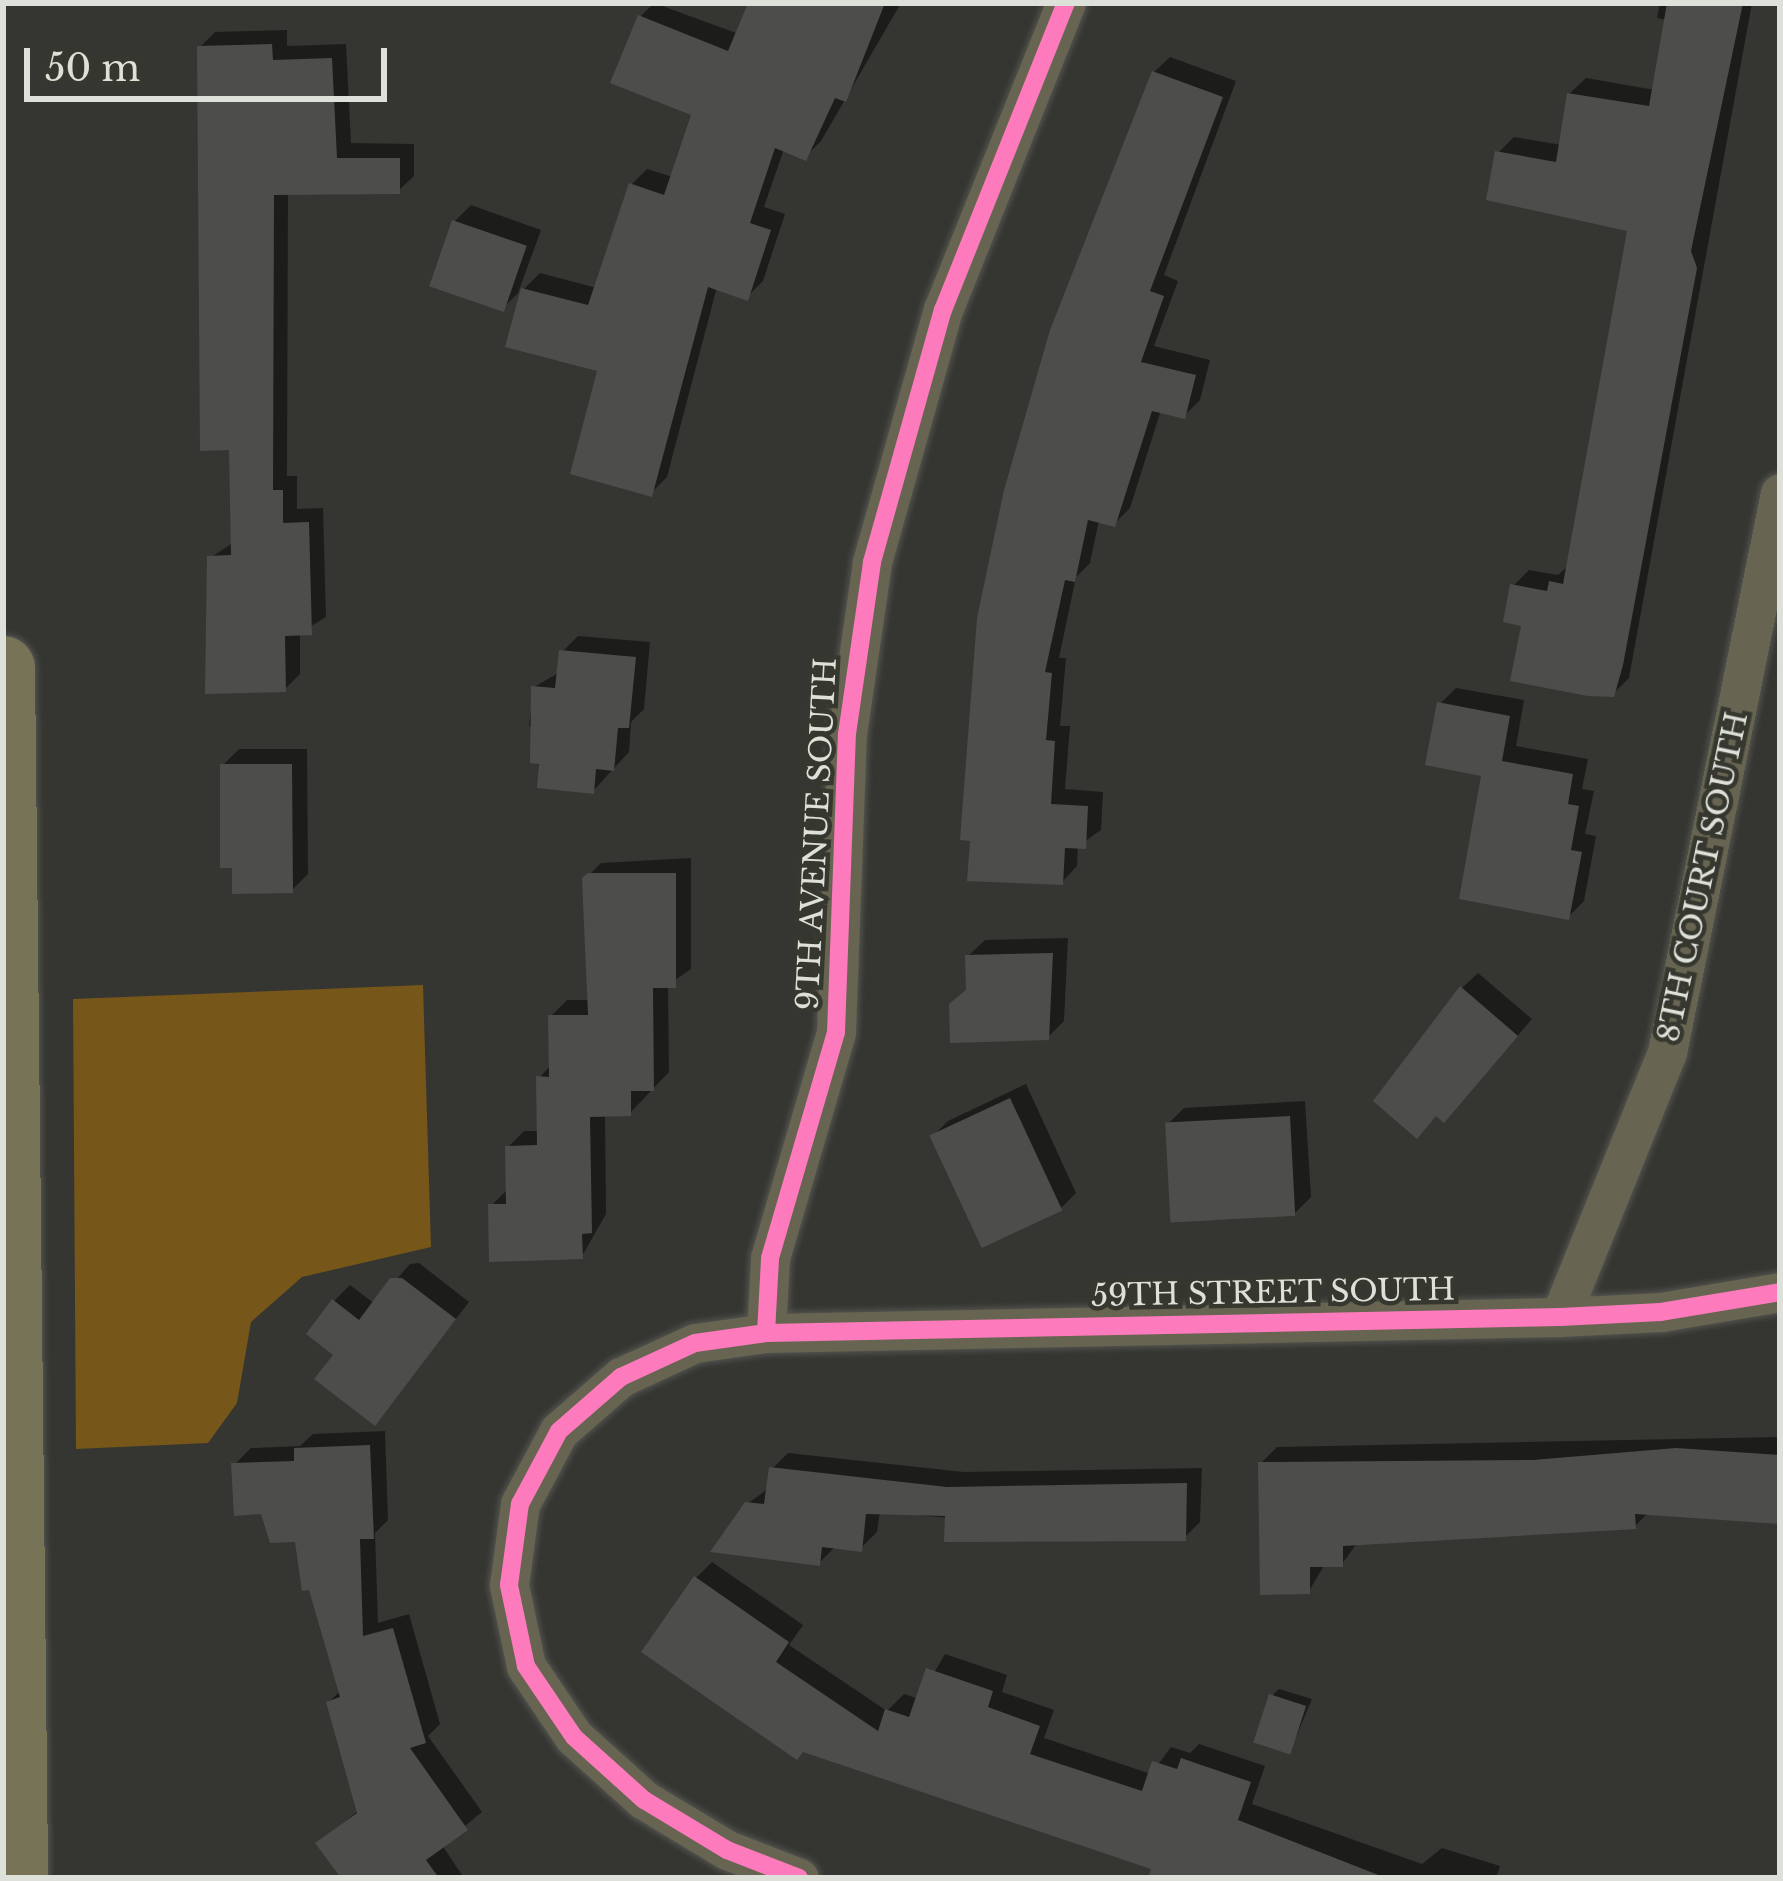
<!DOCTYPE html>
<style>
body{margin:0}
#map{position:relative;width:1783px;height:1881px;overflow:hidden;background:#353631;font-family:"Libre Baskerville",serif}
div>[style]{position:absolute}
.forest>*{inset:0;background:#765719}
.shadow>*{inset:0;background:#0007}
.building>*{inset:0;background:#4d4e4b;transform-origin:0 0}
.roads{filter:drop-shadow(0 0 3px #535450) drop-shadow(0 0 3px #535450)}
.street>*{height:39px;margin:-19.5px;padding:0 19.5px;transform-origin:19.5px;border-radius:19.5px;background:#676451}
.primary>*{height:63px;margin:-31.5px;padding:0 31.5px;transform-origin:31.5px;border-radius:31.5px;background:#777357}
.cycleway>*{height:18px;margin:-9px;padding:0 9px;transform-origin:9px;border-radius:9px;background:#fd7abc}
span{translate:-50% -50%;white-space:nowrap;text-align:center;line-height:1.15;-webkit-text-stroke:9px #36382f;paint-order:stroke}
.street-label{font-size:30px;color:#dee0da}
.frame{position:absolute;inset:0;border:6px solid #dee0da;pointer-events:none}
.scale{position:absolute;left:24px;top:48px;width:363px;height:54px;box-sizing:border-box;border:6px solid #dee0da;border-top:0;padding-left:15px;font-size:36px;line-height:42px;white-space:nowrap;color:#dee0da;-webkit-text-stroke:9px #36382f;paint-order:stroke}
</style>
<div id="map">
<div class="forest">
<i style="clip-path:polygon(423px 985px,431px 1247px,302px 1277px,251px 1322px,237px 1403px,208px 1443px,76px 1449px,73px 999px)"></i>
</div>
<div class="shadow">
<i style="clip-path:polygon(654px 3px,739px 34px,752px 3px,901px 3px,821px 141px,805px 157px,784px 149px,764px 207px,785px 214px,763px 281px,747px 297px,717px 287px,667px 477px,651px 493px,601px 369px,524px 289px,540px 273px,597px 288px,631px 185px,647px 169px,673px 177px,695px 113px,640px 17px)"></i>
<i style="clip-path:polygon(1660px 3px,1752px 3px,1629px 678px,1613px 694px,1525px 623px,1513px 586px,1529px 570px,1558px 575px,1568px 566px,1630px 228px,1498px 153px,1514px 137px,1562px 145px,1569px 94px,1586px 78px,1655px 90px,1667px 20px,1657px 18px)"></i>
<i style="clip-path:polygon(287px 30px,287px 46px,346px 44px,351px 143px,414px 144px,414px 176px,398px 191px,288px 192px,287px 476px,297px 476px,297px 509px,323px 508px,326px 617px,300px 633px,300px 674px,285px 689px,210px 558px,234px 542px,232px 447px,200px 47px,215px 32px)"></i>
<i style="clip-path:polygon(1170px 57px,1236px 81px,1164px 275px,1178px 281px,1154px 346px,1210px 360px,1200px 400px,1184px 416px,1161px 410px,1130px 508px,1114px 524px,1099px 520px,1090px 563px,1076px 577px,1059px 658px,1066px 658px,1060px 726px,1070px 726px,1065px 789px,1103px 792px,1101px 830px,1078px 846px,1077px 866px,1062px 882px,970px 878px,1154px 72px)"></i>
<i style="clip-path:polygon(471px 205px,541px 230px,518px 293px,502px 309px,455px 221px)"></i>
<i style="clip-path:polygon(578px 636px,650px 642px,644px 709px,631px 722px,629px 752px,593px 791px,540px 786px,536px 727px,529px 726px,534px 687px,560px 672px,562px 652px)"></i>
<i style="clip-path:polygon(1456px 688px,1524px 700px,1516px 746px,1588px 759px,1582px 789px,1594px 791px,1585px 834px,1596px 836px,1584px 901px,1568px 917px,1440px 704px)"></i>
<i style="clip-path:polygon(239px 749px,307px 749px,308px 874px,292px 890px,223px 765px)"></i>
<i style="clip-path:polygon(691px 858px,691px 969px,668px 985px,669px 1072px,630px 1113px,605px 1114px,606px 1214px,582px 1256px,491px 1206px,509px 1188px,508px 1147px,524px 1131px,540px 1131px,539px 1078px,552px 1064px,551px 1016px,567px 1000px,591px 1000px,585px 879px,601px 863px)"></i>
<i style="clip-path:polygon(1068px 938px,1064px 1021px,1048px 1037px,969px 988px,968px 956px,985px 940px)"></i>
<i style="clip-path:polygon(1478px 973px,1532px 1019px,1459px 1103px,1462px 988px)"></i>
<i style="clip-path:polygon(1026px 1084px,1076px 1193px,1060px 1209px,932px 1137px,948px 1121px)"></i>
<i style="clip-path:polygon(1305px 1101px,1311px 1197px,1295px 1213px,1168px 1124px,1184px 1108px)"></i>
<i style="clip-path:polygon(419px 1263px,469px 1302px,375px 1422px,337px 1354px,334px 1301px,350px 1285px,375px 1304px,410px 1264px)"></i>
<i style="clip-path:polygon(385px 1431px,388px 1520px,375px 1533px,378px 1623px,409px 1614px,440px 1724px,428px 1736px,482px 1812px,442px 1845px,464px 1878px,344px 1878px,319px 1843px,359px 1810px,329px 1702px,341px 1690px,297px 1539px,264px 1511px,235px 1464px,251px 1448px,300px 1446px,313px 1434px)"></i>
<i style="clip-path:polygon(1780px 1437px,1780px 1521px,1649px 1512px,1635px 1526px,1358px 1542px,1342px 1564px,1325px 1564px,1309px 1591px,1261px 1463px,1277px 1447px)"></i>
<i style="clip-path:polygon(788px 1453px,964px 1472px,1202px 1468px,1200px 1522px,1184px 1538px,880px 1512px,877px 1532px,861px 1548px,836px 1546px,819px 1563px,747px 1504px,769px 1488px,772px 1469px)"></i>
<i style="clip-path:polygon(712px 1562px,803px 1625px,789px 1645px,887px 1711px,904px 1694px,919px 1699px,945px 1654px,1007px 1675px,1002px 1692px,1054px 1710px,1044px 1738px,1151px 1774px,1171px 1747px,1190px 1753px,1199px 1744px,1265px 1766px,1252px 1804px,1422px 1864px,1442px 1848px,1500px 1866px,1496px 1878px,1185px 1878px,804px 1749px,696px 1578px)"></i>
<i style="clip-path:polygon(1279px 1689px,1312px 1699px,1290px 1751px,1272px 1696px)"></i>
</div>
<div class="building">
<i style="clip-path:polygon(748px 3px,885px 3px,846px 102px,835px 98px,806px 161px,775px 148px,750px 223px,771px 230px,748px 301px,708px 287px,652px 497px,570px 474px,597px 371px,505px 347px,521px 288px,588px 305px,629px 183px,664px 195px,691px 115px,610px 83px,638px 15px,728px 51px)"></i>
<i style="clip-path:polygon(1667px 3px,1743px 3px,1691px 251px,1697px 268px,1623px 665px,1614px 697px,1588px 696px,1510px 681px,1521px 626px,1503px 622px,1510px 584px,1547px 591px,1549px 581px,1563px 584px,1627px 231px,1486px 200px,1495px 151px,1556px 162px,1567px 93px,1649px 106px)"></i>
<i style="clip-path:polygon(272px 44px,273px 60px,332px 58px,337px 158px,400px 158px,400px 194px,274px 195px,273px 490px,283px 490px,283px 523px,309px 522px,312px 635px,285px 636px,286px 692px,205px 694px,207px 556px,231px 555px,229px 450px,200px 451px,197px 46px)"></i>
<i style="clip-path:polygon(1152px 71px,1223px 97px,1150px 291px,1164px 296px,1141px 362px,1196px 375px,1185px 419px,1152px 411px,1115px 527px,1088px 520px,1075px 582px,1065px 580px,1045px 672px,1052px 673px,1046px 740px,1055px 741px,1051px 804px,1088px 806px,1086px 849px,1065px 848px,1063px 885px,967px 881px,970px 841px,960px 840px,977px 618px,1004px 490px,1050px 330px)"></i>
<i style="left:452px;top:220px;width:79px;height:70px;rotate:19deg"></i>
<i style="clip-path:polygon(559px 650px,636px 657px,629px 728px,618px 728px,614px 771px,596px 769px,594px 794px,537px 788px,539px 764px,530px 763px,531px 686px,555px 688px)"></i>
<i style="clip-path:polygon(1437px 702px,1510px 716px,1502px 761px,1573px 774px,1568px 804px,1579px 806px,1571px 850px,1582px 852px,1569px 920px,1459px 899px,1481px 776px,1425px 765px)"></i>
<i style="clip-path:polygon(220px 764px,292px 764px,293px 893px,232px 894px,232px 868px,220px 868px)"></i>
<i style="clip-path:polygon(588px 873px,676px 873px,676px 988px,653px 988px,654px 1091px,631px 1091px,631px 1116px,590px 1117px,592px 1233px,582px 1234px,583px 1259px,489px 1262px,488px 1204px,506px 1204px,505px 1146px,537px 1145px,536px 1076px,549px 1077px,548px 1015px,588px 1015px,582px 878px)"></i>
<i style="clip-path:polygon(1053px 953px,1049px 1040px,950px 1043px,949px 1004px,966px 990px,965px 955px)"></i>
<i style="clip-path:polygon(1460px 986px,1518px 1036px,1444px 1123px,1436px 1116px,1417px 1139px,1373px 1101px)"></i>
<i style="left:1010px;top:1098px;width:124px;height:89px;rotate:65deg"></i>
<i style="left:1290px;top:1116px;width:100px;height:125px;rotate:87deg"></i>
<i style="clip-path:polygon(390px 1278px,402px 1278px,456px 1319px,375px 1426px,314px 1379px,333px 1355px,306px 1334px,332px 1299px,359px 1320px)"></i>
<i style="clip-path:polygon(370px 1445px,374px 1539px,360px 1539px,363px 1636px,393px 1628px,426px 1743px,410px 1748px,468px 1830px,426px 1860px,439px 1878px,341px 1878px,315px 1843px,357px 1813px,326px 1702px,340px 1697px,309px 1590px,302px 1591px,295px 1542px,270px 1543px,261px 1514px,234px 1516px,231px 1463px,294px 1461px,294px 1448px)"></i>
<i style="clip-path:polygon(1676px 1448px,1780px 1455px,1780px 1524px,1635px 1514px,1636px 1529px,1343px 1546px,1343px 1567px,1310px 1567px,1310px 1594px,1260px 1595px,1258px 1462px,1533px 1460px)"></i>
<i style="clip-path:polygon(769px 1467px,947px 1487px,1187px 1483px,1186px 1541px,944px 1542px,945px 1516px,866px 1514px,862px 1552px,822px 1547px,820px 1566px,710px 1552px,745px 1502px,764px 1504px)"></i>
<i style="clip-path:polygon(694px 1576px,789px 1642px,776px 1662px,878px 1731px,885px 1709px,909px 1717px,926px 1668px,993px 1691px,988px 1707px,1040px 1726px,1030px 1754px,1142px 1791px,1152px 1761px,1177px 1769px,1181px 1758px,1251px 1782px,1238px 1820px,1386px 1878px,1148px 1878px,1151px 1869px,803px 1752px,797px 1760px,641px 1652px)"></i>
<i style="left:1269px;top:1694px;width:39px;height:51px;rotate:18deg"></i>
</div>
<div class="roads">
<div class="street">
<i style="left:1560px;top:1317px;width:286px;rotate:-68deg"></i>
<i style="left:1667px;top:1052px;width:570px;rotate:-78.57deg"></i>
<i style="left:766px;top:1333px;width:75px;rotate:-86.9deg"></i>
<i style="left:770px;top:1258px;width:235px;rotate:-73.7deg"></i>
<i style="left:836px;top:1032px;width:298px;rotate:-87.9deg"></i>
<i style="left:847px;top:734px;width:174px;rotate:-81.7deg"></i>
<i style="left:872px;top:562px;width:262px;rotate:-74.3deg"></i>
<i style="left:943px;top:310px;width:331px;rotate:-68.2deg"></i>
<i style="left:799px;top:1878px;width:77px;rotate:-158.7deg"></i>
<i style="left:727px;top:1850px;width:97px;rotate:-148.9deg"></i>
<i style="left:644px;top:1800px;width:94px;rotate:-138deg"></i>
<i style="left:574px;top:1737px;width:86px;rotate:-124.1deg"></i>
<i style="left:526px;top:1666px;width:83px;rotate:-101.9deg"></i>
<i style="left:509px;top:1585px;width:82px;rotate:-82.3deg"></i>
<i style="left:520px;top:1504px;width:83px;rotate:-61.9deg"></i>
<i style="left:559px;top:1431px;width:82px;rotate:-41.1deg"></i>
<i style="left:621px;top:1377px;width:81px;rotate:-24.7deg"></i>
<i style="left:695px;top:1343px;width:72px;rotate:-8deg"></i>
<i style="left:766px;top:1333px;width:794px;rotate:-1.15deg"></i>
<i style="left:1560px;top:1317px;width:101px;rotate:-2.8deg"></i>
<i style="left:1661px;top:1312px;width:121px;rotate:-9.5deg"></i>
</div>
<div class="primary">
<i style="left:3px;top:667px;width:1211px;rotate:89.38deg"></i>
</div>
</div>
<div class="cycleway">
<i style="left:766px;top:1333px;width:75px;rotate:-86.9deg"></i>
<i style="left:770px;top:1258px;width:235px;rotate:-73.7deg"></i>
<i style="left:836px;top:1032px;width:298px;rotate:-87.9deg"></i>
<i style="left:847px;top:734px;width:174px;rotate:-81.7deg"></i>
<i style="left:872px;top:562px;width:262px;rotate:-74.3deg"></i>
<i style="left:943px;top:310px;width:331px;rotate:-68.2deg"></i>
<i style="left:799px;top:1878px;width:77px;rotate:-158.7deg"></i>
<i style="left:727px;top:1850px;width:97px;rotate:-148.9deg"></i>
<i style="left:644px;top:1800px;width:94px;rotate:-138deg"></i>
<i style="left:574px;top:1737px;width:86px;rotate:-124.1deg"></i>
<i style="left:526px;top:1666px;width:83px;rotate:-101.9deg"></i>
<i style="left:509px;top:1585px;width:82px;rotate:-82.3deg"></i>
<i style="left:520px;top:1504px;width:83px;rotate:-61.9deg"></i>
<i style="left:559px;top:1431px;width:82px;rotate:-41.1deg"></i>
<i style="left:621px;top:1377px;width:81px;rotate:-24.7deg"></i>
<i style="left:695px;top:1343px;width:72px;rotate:-8deg"></i>
<i style="left:766px;top:1333px;width:794px;rotate:-1.15deg"></i>
<i style="left:1560px;top:1317px;width:101px;rotate:-2.8deg"></i>
<i style="left:1661px;top:1312px;width:121px;rotate:-9.5deg"></i>
</div>
<div class="street-label">
<span style="left:817px;top:834px;rotate:-87deg">9TH AVENUE SOUTH</span>
<span style="left:1703px;top:877px;rotate:-78deg">8TH COURT SOUTH</span>
<span style="left:1273px;top:1293px;rotate:-1deg">59TH STREET SOUTH</span>
</div>
<div class="frame"></div>
<div class="scale">50 m</div>
</div>
